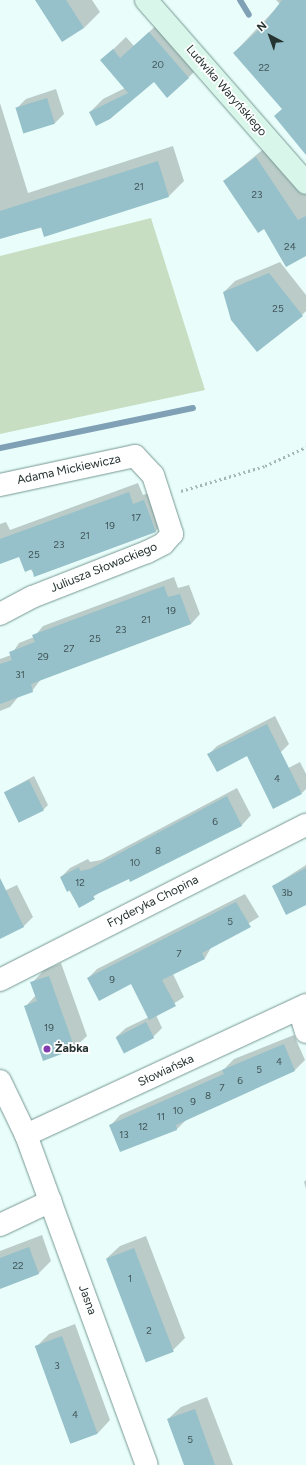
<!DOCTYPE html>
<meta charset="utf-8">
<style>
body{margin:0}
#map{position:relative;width:306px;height:1465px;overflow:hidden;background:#e9fefb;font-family:Figtree,sans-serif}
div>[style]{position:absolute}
.green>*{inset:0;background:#c7dec2}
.shadow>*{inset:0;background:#0003}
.stream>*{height:6px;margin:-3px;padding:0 3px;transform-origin:3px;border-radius:3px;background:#80a0b5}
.building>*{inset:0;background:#96c0ca;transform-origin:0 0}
.path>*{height:2.5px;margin-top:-1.25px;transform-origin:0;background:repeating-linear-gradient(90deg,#a4b7b4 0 2px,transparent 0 5px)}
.roads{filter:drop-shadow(0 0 1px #769793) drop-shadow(0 0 1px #769793)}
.minor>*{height:22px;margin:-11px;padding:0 11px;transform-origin:11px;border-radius:11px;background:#fff}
.secondary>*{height:22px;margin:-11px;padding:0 11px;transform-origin:11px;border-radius:11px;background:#d9f6ea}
.dots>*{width:11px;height:11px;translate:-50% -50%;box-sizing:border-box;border:2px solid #fff;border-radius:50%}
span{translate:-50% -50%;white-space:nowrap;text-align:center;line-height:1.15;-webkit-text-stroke:3.5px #fff;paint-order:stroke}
.number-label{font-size:10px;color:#415657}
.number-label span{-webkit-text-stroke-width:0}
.street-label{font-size:12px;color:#253331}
.poi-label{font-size:12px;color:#253331;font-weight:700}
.left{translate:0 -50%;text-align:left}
.north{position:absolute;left:250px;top:16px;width:40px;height:40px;-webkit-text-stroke:3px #fff;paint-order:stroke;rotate:319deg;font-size:11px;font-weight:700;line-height:16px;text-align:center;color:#253331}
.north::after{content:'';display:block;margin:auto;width:14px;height:18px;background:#253331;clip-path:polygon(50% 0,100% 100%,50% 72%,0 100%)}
</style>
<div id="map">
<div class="green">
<i style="clip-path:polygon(151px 218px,205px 390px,0 434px,0 256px)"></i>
</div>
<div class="shadow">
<i style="clip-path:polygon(37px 0,92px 0,100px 12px,84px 28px)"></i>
<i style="clip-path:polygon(276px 0,306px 0,306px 153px,283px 109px,234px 53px,280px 4px)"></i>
<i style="clip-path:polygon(162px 20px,201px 65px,188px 78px,154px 81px,90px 112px,103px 99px,125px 88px,101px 61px,126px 37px,134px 46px)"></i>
<i style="clip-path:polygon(56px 89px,64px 114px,55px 123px,17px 108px,26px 99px)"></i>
<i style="clip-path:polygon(0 103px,28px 193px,173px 146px,184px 181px,169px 196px,0 238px)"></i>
<i style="clip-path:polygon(271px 143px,306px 195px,306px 255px,264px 227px,224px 181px)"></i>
<i style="clip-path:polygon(280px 262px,306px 295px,306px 311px,302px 315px,224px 292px,235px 281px)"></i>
<i style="clip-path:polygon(138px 483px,143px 495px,154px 491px,165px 521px,156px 531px,35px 575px,20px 556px,0 563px,0 524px,6px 522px,10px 530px)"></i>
<i style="clip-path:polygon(174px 577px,178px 588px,189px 585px,200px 614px,191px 624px,41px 679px,32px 691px,19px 696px,10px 707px,0 711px,0 659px,11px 655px,19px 643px,34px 637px,43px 626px)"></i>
<i style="clip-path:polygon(275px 716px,289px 744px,281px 752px,209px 754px,217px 746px)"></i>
<i style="clip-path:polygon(300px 762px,306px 774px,306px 789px,302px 793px,273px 776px)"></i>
<i style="clip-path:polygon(34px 776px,48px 805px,43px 810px,5px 792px)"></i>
<i style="clip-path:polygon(237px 788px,251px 815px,242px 825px,103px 890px,79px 907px,61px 877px,70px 868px,88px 859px,90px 862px,101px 860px)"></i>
<i style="clip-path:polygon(306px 865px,306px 905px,273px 886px)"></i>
<i style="clip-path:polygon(17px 885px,33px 917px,23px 927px,0 938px,0 893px)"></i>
<i style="clip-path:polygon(245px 894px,259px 917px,212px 946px,205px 958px,173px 974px,184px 997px,156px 1015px,162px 1028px,153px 1037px,116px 1037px,126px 1028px,149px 1017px,132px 983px,88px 978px,97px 969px)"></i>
<i style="clip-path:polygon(61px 963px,87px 1036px,74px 1048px,25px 1007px,36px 995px,32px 983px,44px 970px)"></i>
<i style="clip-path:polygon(294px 1035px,305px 1060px,295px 1070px,187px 1119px,177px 1129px,110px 1126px,120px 1115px,224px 1069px,234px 1059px)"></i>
<i style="clip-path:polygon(306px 1180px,306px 1189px,304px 1182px)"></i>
<i style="clip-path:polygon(42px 1235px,51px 1261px,38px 1274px,0 1288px,0 1251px)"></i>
<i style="clip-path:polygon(146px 1236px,185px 1338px,172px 1351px,107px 1258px,120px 1246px)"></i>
<i style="clip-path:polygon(75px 1324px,110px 1420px,98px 1433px,72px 1443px,36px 1347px,49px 1334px)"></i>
<i style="clip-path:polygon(207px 1397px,233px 1465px,185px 1465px,168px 1419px,181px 1407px)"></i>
</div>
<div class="stream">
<i style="left:240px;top:0;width:17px;rotate:59deg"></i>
<i style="left:0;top:448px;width:197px;rotate:-11.7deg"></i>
</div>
<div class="building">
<i style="clip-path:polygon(35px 0,66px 0,84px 28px,62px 42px)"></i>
<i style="clip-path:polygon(282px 0,306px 0,306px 155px,274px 116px,282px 109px,233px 53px,261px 28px)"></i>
<i style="clip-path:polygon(149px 32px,189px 78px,167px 98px,154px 82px,110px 119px,96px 126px,89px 112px,128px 93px,100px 60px,113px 49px,120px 58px)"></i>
<i style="left:47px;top:98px;width:27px;height:33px;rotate:73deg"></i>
<i style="clip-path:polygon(256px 157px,298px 220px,306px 216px,306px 256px,286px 267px,264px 229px,258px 233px,223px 181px)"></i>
<i style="clip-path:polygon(158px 161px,169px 197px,44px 237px,41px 227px,0 239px,0 211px)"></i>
<i style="clip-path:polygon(269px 273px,303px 316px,257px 352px,231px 320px,223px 292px)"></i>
<i style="clip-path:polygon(129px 492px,133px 504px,144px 500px,156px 532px,34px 577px,32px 569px,25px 572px,19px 557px,0 564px,0 539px)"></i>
<i style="clip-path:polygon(164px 586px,168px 597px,180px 594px,191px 624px,31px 684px,33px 692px,0 704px,0 664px,12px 660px,9px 652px,35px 642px,32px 635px)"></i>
<i style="clip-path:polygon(267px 724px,302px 794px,273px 809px,247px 756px,217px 772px,207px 754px)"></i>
<i style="left:29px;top:780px;width:34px;height:28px;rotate:64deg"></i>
<i style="clip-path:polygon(227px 796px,242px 826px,130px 882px,129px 879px,93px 896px,95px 899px,79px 908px,70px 890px,67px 892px,60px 877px,79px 867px,80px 871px,90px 869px)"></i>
<i style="clip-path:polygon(306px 868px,306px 905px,286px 915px,272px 886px)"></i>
<i style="clip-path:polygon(0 878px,24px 927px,0 939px)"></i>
<i style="clip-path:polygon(236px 902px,251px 927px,202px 953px,205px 959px,162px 980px,176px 1006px,149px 1020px,131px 984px,99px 1001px,87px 978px)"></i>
<i style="clip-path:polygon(49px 976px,75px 1049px,43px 1061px,24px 1006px,37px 1001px,30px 982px)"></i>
<i style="left:146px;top:1022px;width:18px;height:34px;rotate:63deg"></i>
<i style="clip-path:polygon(284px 1044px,295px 1071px,176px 1125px,177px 1130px,120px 1152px,109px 1125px,224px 1074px,222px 1070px)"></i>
<i style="clip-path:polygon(29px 1247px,39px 1274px,0 1289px,0 1258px)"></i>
<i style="left:134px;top:1248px;width:111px;height:30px;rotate:69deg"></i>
<i style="left:62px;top:1336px;width:104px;height:29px;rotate:70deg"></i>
<i style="clip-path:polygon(195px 1409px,215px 1465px,184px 1465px,167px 1419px)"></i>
</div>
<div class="path">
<i style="left:181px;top:491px;width:88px;rotate:-16.6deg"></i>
<i style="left:265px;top:466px;width:45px;rotate:-24.9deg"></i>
</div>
<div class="roads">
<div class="minor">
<i style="left:0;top:485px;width:138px;rotate:-12.1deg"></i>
<i style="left:135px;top:456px;width:26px;rotate:47deg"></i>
<i style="left:153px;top:475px;width:62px;rotate:72.1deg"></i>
<i style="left:172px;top:534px;width:13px;rotate:132deg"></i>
<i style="left:163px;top:544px;width:18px;rotate:153deg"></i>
<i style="left:147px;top:552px;width:123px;rotate:158.6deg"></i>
<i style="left:32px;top:597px;width:36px;rotate:152deg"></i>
<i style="left:0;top:980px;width:343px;rotate:-26.9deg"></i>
<i style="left:299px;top:1009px;width:24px;rotate:73deg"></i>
<i style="left:0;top:1081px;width:60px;rotate:64.3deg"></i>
<i style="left:26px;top:1135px;width:351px;rotate:69.9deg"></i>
<i style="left:26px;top:1135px;width:309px;rotate:-24.9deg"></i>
<i style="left:0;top:1225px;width:56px;rotate:-25.2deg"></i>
</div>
<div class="secondary">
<i style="left:146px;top:0;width:243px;rotate:48.8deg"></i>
</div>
</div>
<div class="dots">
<i style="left:47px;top:1049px;background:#823caf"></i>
</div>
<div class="number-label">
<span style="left:158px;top:65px">20</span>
<span style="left:264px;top:68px">22</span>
<span style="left:139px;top:187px">21</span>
<span style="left:257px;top:195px">23</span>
<span style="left:290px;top:247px">24</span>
<span style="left:278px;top:309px">25</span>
<span style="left:136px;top:518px">17</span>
<span style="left:110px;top:526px">19</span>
<span style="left:85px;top:536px">21</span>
<span style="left:59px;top:545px">23</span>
<span style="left:34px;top:555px">25</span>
<span style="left:171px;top:611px">19</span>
<span style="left:146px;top:620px">21</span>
<span style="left:121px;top:630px">23</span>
<span style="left:95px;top:639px">25</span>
<span style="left:69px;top:649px">27</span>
<span style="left:43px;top:657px">29</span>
<span style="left:20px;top:675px">31</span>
<span style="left:277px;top:779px">4</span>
<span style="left:215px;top:822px">6</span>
<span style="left:158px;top:851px">8</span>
<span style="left:135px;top:863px">10</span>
<span style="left:80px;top:883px">12</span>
<span style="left:287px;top:893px">3b</span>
<span style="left:230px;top:922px">5</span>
<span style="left:179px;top:954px">7</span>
<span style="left:112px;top:980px">9</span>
<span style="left:49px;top:1028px">19</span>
<span style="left:279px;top:1062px">4</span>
<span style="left:259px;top:1070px">5</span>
<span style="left:240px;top:1081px">6</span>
<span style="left:222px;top:1088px">7</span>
<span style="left:208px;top:1096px">8</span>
<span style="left:193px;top:1102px">9</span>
<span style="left:178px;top:1111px">10</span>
<span style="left:161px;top:1117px">11</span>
<span style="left:143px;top:1127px">12</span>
<span style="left:124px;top:1135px">13</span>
<span style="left:18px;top:1266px">22</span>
<span style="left:130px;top:1279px">1</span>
<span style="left:149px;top:1331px">2</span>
<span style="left:57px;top:1366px">3</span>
<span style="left:75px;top:1415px">4</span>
<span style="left:190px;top:1440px">5</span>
</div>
<div class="street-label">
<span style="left:226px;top:91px;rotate:49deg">Ludwika Waryńskiego</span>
<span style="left:69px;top:470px;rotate:-12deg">Adama Mickiewicza</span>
<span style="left:104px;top:568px;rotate:-22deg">Juliusza Słowackiego</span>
<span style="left:153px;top:902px;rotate:-27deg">Fryderyka Chopina</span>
<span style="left:166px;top:1071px;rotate:-25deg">Słowiańska</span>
<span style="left:87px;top:1300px;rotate:70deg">Jasna</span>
</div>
<div class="poi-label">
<span class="left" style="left:55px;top:1049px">Żabka</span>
</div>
<div class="north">N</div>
</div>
